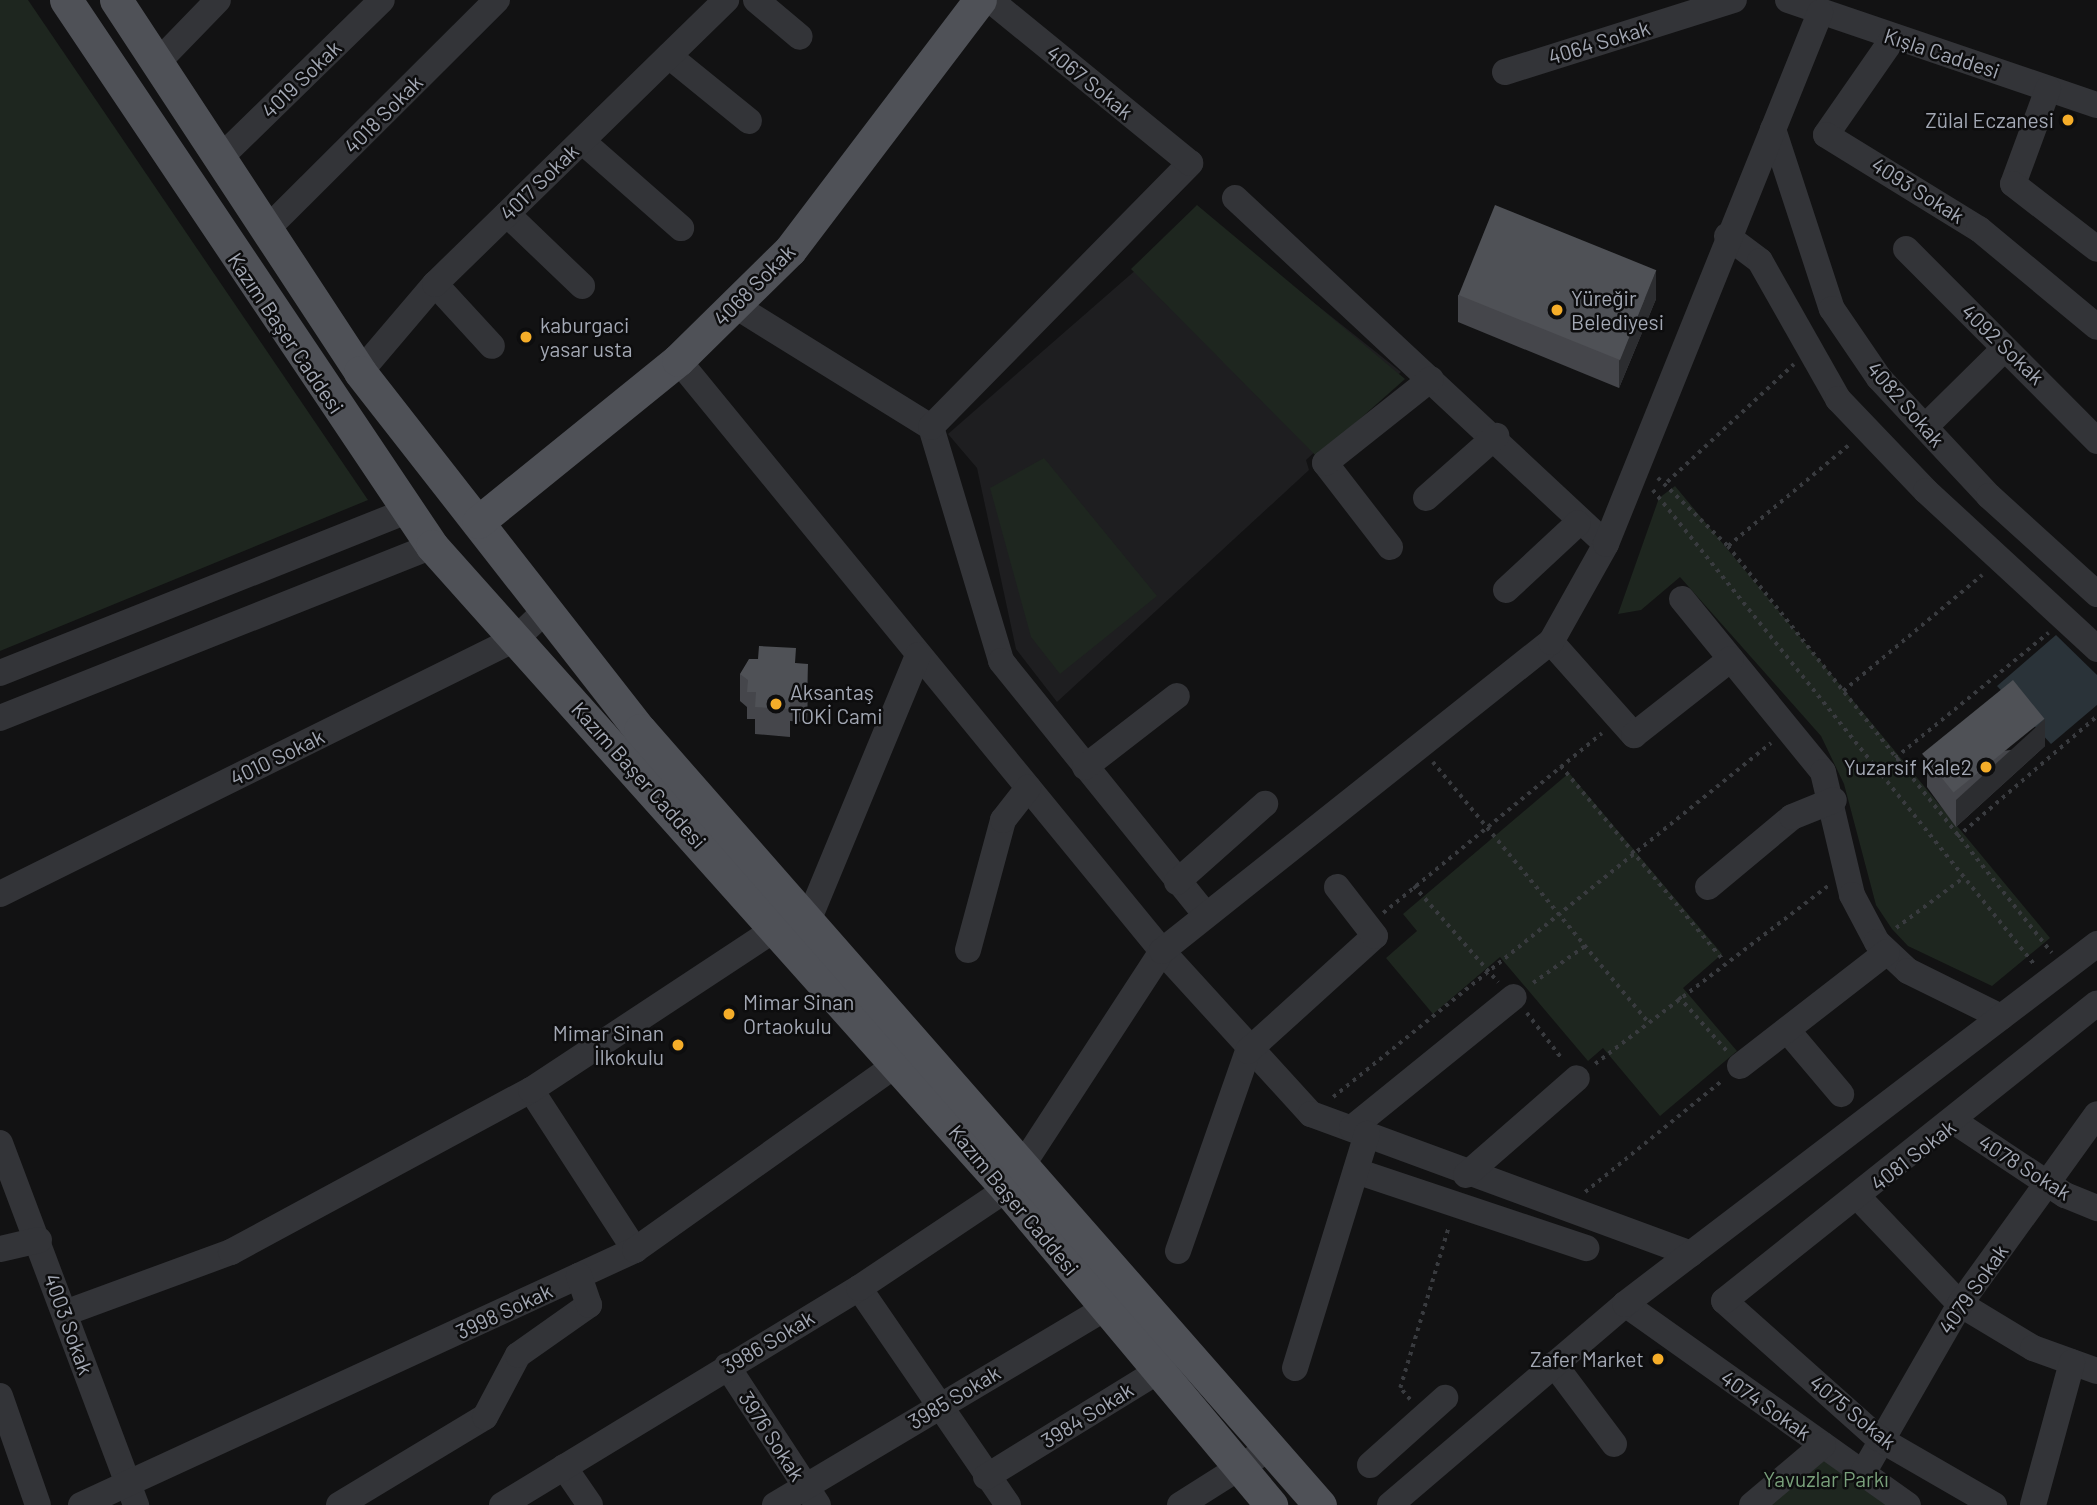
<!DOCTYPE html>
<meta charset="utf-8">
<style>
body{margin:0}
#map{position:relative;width:2097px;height:1505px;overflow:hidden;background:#121213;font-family:Barlow,sans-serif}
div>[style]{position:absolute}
.built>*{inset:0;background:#1e1e20}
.green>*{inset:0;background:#1e261f}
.water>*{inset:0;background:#2a3339}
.path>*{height:3.5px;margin-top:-1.75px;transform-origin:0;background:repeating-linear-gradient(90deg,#393b3f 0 3.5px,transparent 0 8.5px)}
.minor>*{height:26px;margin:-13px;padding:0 13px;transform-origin:13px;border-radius:13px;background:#333438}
.major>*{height:33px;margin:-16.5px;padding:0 16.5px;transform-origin:16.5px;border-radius:16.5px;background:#4f5157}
.wall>*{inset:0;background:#45464b}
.shaded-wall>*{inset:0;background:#2c2d30}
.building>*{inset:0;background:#4f5156;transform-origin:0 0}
.dots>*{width:19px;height:19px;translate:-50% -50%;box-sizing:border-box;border:4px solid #0d0d0e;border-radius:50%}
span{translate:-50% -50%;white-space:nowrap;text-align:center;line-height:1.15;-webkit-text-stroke:5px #0d0d0e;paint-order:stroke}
.street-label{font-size:21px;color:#a3a8b4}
.poi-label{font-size:21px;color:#a3a8b4}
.right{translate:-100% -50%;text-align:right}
.left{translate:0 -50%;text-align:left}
.park-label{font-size:21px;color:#79a07b}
</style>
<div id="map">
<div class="built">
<i style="clip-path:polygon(1201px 213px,1401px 372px,1306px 460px,1309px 470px,1057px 702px,1016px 649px,977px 468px,948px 434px)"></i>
</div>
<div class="green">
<i style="clip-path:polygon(0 0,28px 0,368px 500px,0 651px)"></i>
<i style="clip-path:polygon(1197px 205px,1405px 379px,1317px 457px,1131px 269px)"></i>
<i style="clip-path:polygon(1044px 458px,1157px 596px,1060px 674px,1031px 637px,990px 488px)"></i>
<i style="clip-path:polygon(1675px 486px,2050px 938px,1992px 986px,1908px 946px,1892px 929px,1876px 905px,1844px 784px,1821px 736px,1680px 577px,1641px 610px,1618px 614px,1659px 498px)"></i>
<i style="clip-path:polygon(1569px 773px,1722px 954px,1683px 988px,1737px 1051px,1660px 1116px,1603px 1048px,1588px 1061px,1500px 957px,1433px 1014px,1386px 958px,1417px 931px,1403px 914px)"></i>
<i style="clip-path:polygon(1823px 1445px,1911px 1505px,1754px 1505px)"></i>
</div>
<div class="water">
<i style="clip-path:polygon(2056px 635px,2097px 675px,2097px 705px,2051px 744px,1997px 686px)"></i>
</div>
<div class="path">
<i style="left:1658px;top:478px;width:98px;rotate:44.2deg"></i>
<i style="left:1728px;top:546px;width:520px;rotate:51.48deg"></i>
<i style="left:1667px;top:482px;width:173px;rotate:-42.9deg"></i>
<i style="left:1653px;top:490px;width:608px;rotate:51.21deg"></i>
<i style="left:1728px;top:546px;width:159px;rotate:-39.9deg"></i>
<i style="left:1843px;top:691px;width:181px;rotate:-39.8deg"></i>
<i style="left:1895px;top:758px;width:198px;rotate:-39.2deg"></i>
<i style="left:1433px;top:762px;width:337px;rotate:50.4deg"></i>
<i style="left:1561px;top:766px;width:254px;rotate:50.1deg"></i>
<i style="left:1957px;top:837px;width:185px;rotate:-40.8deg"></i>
<i style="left:1414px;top:886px;width:128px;rotate:48.8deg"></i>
<i style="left:1383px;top:913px;width:283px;rotate:-39.4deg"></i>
<i style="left:1896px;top:928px;width:84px;rotate:-36.7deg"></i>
<i style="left:1533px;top:983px;width:64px;rotate:-35.4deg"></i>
<i style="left:1679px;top:997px;width:72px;rotate:48.4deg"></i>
<i style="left:1527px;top:1013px;width:59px;rotate:52.5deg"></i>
<i style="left:1595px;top:1064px;width:293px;rotate:-37.4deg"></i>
<i style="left:1333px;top:1097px;width:563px;rotate:-38.95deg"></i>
<i style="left:1585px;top:1192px;width:178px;rotate:-39.1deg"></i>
<i style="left:1410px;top:1400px;width:16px;rotate:-130deg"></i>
<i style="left:1400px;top:1388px;width:169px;rotate:-73.2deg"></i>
</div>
<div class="minor">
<i style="left:756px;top:0;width:57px;rotate:40.1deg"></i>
<i style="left:1788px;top:0;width:326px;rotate:18.8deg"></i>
<i style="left:1894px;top:37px;width:119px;rotate:124.8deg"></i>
<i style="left:1826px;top:135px;width:180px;rotate:31.6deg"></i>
<i style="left:1979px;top:229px;width:153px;rotate:39.7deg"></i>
<i style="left:669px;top:56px;width:103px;rotate:39.1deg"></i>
<i style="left:158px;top:62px;width:86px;rotate:-45.9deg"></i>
<i style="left:1505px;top:72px;width:240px;rotate:-17.5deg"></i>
<i style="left:2048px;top:89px;width:101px;rotate:110.2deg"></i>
<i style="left:2013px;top:184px;width:106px;rotate:37.7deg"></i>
<i style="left:1773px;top:129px;width:189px;rotate:71.9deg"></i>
<i style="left:1832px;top:309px;width:83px;rotate:55.7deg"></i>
<i style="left:1879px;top:378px;width:161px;rotate:47deg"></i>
<i style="left:1989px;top:496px;width:146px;rotate:42.2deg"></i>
<i style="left:582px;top:141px;width:132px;rotate:41.3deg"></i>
<i style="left:220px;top:158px;width:226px;rotate:-44.3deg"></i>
<i style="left:1235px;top:198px;width:507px;rotate:43deg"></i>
<i style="left:507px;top:214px;width:104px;rotate:43.8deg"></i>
<i style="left:269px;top:227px;width:322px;rotate:-44.9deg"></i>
<i style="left:1727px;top:236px;width:41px;rotate:37.1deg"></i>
<i style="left:1760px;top:261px;width:159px;rotate:60.5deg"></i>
<i style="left:1838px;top:399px;width:127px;rotate:46.3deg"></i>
<i style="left:1926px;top:491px;width:233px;rotate:42.7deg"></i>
<i style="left:1906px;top:249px;width:271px;rotate:45.1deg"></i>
<i style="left:435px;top:284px;width:84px;rotate:47.4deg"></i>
<i style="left:734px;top:305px;width:232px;rotate:31.8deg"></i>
<i style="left:931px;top:427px;width:244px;rotate:73.3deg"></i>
<i style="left:1001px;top:661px;width:325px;rotate:51.1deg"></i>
<i style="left:678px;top:360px;width:764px;rotate:50.68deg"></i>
<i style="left:1162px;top:951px;width:221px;rotate:47.6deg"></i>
<i style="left:1311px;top:1114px;width:405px;rotate:20.2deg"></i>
<i style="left:360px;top:372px;width:116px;rotate:-49.6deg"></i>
<i style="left:435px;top:284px;width:407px;rotate:-44.3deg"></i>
<i style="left:931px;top:427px;width:370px;rotate:-45.5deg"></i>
<i style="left:1190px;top:163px;width:258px;rotate:-140.8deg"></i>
<i style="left:1925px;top:427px;width:111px;rotate:-44.6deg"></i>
<i style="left:1426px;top:498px;width:94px;rotate:-41.5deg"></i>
<i style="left:1390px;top:547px;width:106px;rotate:-127.7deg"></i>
<i style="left:1325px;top:463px;width:135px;rotate:-38.4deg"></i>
<i style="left:1506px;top:590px;width:98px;rotate:-42.9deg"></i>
<i style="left:1682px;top:599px;width:223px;rotate:50.8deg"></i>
<i style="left:1823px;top:772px;width:126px;rotate:76.7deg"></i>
<i style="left:1852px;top:895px;width:53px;rotate:62deg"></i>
<i style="left:1877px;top:942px;width:42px;rotate:43.1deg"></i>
<i style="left:1908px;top:971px;width:104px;rotate:26.3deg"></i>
<i style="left:1551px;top:642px;width:125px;rotate:48.3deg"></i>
<i style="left:1634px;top:735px;width:123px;rotate:-38.1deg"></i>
<i style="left:0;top:673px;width:436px;rotate:-21.7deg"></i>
<i style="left:0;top:718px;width:465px;rotate:-21.7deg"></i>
<i style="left:1085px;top:767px;width:116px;rotate:-37.7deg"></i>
<i style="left:1177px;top:882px;width:118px;rotate:-41.6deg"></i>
<i style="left:1708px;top:887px;width:109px;rotate:-39.8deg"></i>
<i style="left:1792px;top:817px;width:45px;rotate:-22deg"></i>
<i style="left:0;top:894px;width:577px;rotate:-26.34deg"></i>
<i style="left:517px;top:638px;width:42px;rotate:-44deg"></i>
<i style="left:808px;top:921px;width:288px;rotate:-67.5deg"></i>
<i style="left:968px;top:950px;width:135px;rotate:-74.9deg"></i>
<i style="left:1003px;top:820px;width:41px;rotate:-52deg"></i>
<i style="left:1787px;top:1030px;width:84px;rotate:49.8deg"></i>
<i style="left:1740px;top:1066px;width:186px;rotate:-37.8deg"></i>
<i style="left:531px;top:1090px;width:191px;rotate:57deg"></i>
<i style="left:1955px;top:1122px;width:132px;rotate:33.6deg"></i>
<i style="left:2065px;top:1195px;width:35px;rotate:22deg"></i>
<i style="left:1352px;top:1128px;width:208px;rotate:-39deg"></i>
<i style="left:0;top:1143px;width:387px;rotate:69.4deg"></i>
<i style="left:1356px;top:1171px;width:243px;rotate:18.5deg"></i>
<i style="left:1466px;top:1175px;width:147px;rotate:-41.1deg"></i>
<i style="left:1858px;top:1197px;width:148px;rotate:46.4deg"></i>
<i style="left:1960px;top:1304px;width:85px;rotate:31.1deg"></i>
<i style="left:2033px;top:1348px;width:68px;rotate:19.8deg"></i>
<i style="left:0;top:1249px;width:40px;rotate:-13deg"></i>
<i style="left:1178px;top:1251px;width:212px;rotate:-70.7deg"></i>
<i style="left:1248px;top:1051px;width:171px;rotate:-42.2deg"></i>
<i style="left:1375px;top:936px;width:62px;rotate:-127.8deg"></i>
<i style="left:859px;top:1288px;width:263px;rotate:55.5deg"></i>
<i style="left:1625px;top:1304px;width:347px;rotate:35.4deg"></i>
<i style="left:65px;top:1313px;width:177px;rotate:-20.2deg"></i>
<i style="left:231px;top:1252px;width:341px;rotate:-28.4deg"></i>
<i style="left:531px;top:1090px;width:295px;rotate:-33.4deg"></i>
<i style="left:1554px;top:1364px;width:100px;rotate:53.1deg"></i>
<i style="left:727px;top:1366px;width:166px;rotate:56.8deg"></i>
<i style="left:1295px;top:1368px;width:245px;rotate:-72.9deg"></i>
<i style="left:0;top:1396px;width:115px;rotate:70.8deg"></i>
<i style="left:1370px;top:1465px;width:101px;rotate:-41.8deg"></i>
<i style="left:564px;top:1467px;width:46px;rotate:55.6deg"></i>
<i style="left:1863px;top:1473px;width:195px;rotate:-60.1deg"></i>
<i style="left:1960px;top:1304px;width:234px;rotate:-54.2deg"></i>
<i style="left:986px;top:1477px;width:201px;rotate:-31.6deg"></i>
<i style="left:1157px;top:1372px;width:22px;rotate:-63deg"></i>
<i style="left:81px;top:1505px;width:610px;rotate:-24.72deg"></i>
<i style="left:635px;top:1250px;width:321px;rotate:-35.4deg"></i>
<i style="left:339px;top:1505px;width:170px;rotate:-31.1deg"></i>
<i style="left:485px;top:1417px;width:70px;rotate:-62deg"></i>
<i style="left:518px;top:1355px;width:87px;rotate:-35.2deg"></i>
<i style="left:589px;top:1305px;width:31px;rotate:-109deg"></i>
<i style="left:502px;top:1505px;width:418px;rotate:-31.3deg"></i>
<i style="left:859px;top:1288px;width:178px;rotate:-33.8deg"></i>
<i style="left:1007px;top:1189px;width:284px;rotate:-56.9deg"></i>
<i style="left:1162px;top:951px;width:497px;rotate:-38.5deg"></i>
<i style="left:1551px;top:642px;width:112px;rotate:-60.7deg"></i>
<i style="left:1606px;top:544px;width:573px;rotate:-68.05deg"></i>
<i style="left:775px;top:1505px;width:385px;rotate:-30.8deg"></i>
<i style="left:1106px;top:1308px;width:18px;rotate:-61deg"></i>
<i style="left:1180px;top:1505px;width:107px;rotate:-32.3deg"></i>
<i style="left:1390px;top:1505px;width:309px;rotate:-40.5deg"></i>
<i style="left:1625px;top:1304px;width:594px;rotate:-37.33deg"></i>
<i style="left:1752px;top:1505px;width:93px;rotate:-40.2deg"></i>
<i style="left:1994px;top:1505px;width:134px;rotate:-150deg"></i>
<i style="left:1878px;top:1438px;width:206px;rotate:-138.3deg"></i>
<i style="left:1724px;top:1301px;width:477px;rotate:-38.6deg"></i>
<i style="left:2033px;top:1505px;width:148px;rotate:-74.7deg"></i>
</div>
<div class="major">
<i style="left:66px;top:0;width:657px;rotate:56.16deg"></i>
<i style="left:432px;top:546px;width:863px;rotate:48.2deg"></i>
<i style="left:1007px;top:1189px;width:412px;rotate:50.1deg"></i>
<i style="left:116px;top:0;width:445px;rotate:56.7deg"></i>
<i style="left:360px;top:372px;width:454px;rotate:52deg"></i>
<i style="left:640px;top:730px;width:1031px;rotate:48.74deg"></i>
<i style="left:478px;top:522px;width:257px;rotate:-39deg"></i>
<i style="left:678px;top:360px;width:157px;rotate:-44.5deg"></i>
<i style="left:790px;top:250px;width:314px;rotate:-52.8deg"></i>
</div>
<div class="wall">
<i style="clip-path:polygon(1458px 295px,1656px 299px,1619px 388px,1458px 322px)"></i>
<i style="clip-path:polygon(796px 663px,808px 691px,807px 722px,790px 721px,790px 737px,755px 734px,755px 719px,747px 719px,747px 707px,740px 701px,740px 674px)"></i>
<i style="clip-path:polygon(2045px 746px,1956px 827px,1927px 787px,1927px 760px)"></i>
</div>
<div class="shaded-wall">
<i style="clip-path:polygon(1656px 271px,1656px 299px,1619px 388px,1619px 361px)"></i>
<i style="clip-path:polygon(808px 664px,808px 691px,807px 722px,807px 695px)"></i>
<i style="clip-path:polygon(2045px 719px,2045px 746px,1956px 827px,1956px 800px)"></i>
</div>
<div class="building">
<i style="left:1495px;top:205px;width:174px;height:97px;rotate:22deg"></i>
<i style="clip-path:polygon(759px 646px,796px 648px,795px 663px,808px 664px,807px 695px,790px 694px,790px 709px,755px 707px,756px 692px,747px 692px,748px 680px,740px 674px,749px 659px,758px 659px)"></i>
<i style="left:2013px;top:680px;width:50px;height:117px;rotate:51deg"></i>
</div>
<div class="dots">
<i style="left:2068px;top:120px;background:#f5ad29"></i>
<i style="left:1557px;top:310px;background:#f5ad29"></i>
<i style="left:526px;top:337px;background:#f5ad29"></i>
<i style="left:776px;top:704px;background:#f5ad29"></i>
<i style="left:1986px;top:767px;background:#f5ad29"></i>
<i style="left:729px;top:1014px;background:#f5ad29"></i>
<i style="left:678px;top:1045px;background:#f5ad29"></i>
<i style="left:1658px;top:1359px;background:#f5ad29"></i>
</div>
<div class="street-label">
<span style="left:1599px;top:42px;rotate:-17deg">4064 Sokak</span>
<span style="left:1942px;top:53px;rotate:18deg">Kışla Caddesi</span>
<span style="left:301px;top:79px;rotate:-44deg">4019 Sokak</span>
<span style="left:1090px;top:82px;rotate:39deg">4067 Sokak</span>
<span style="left:383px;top:114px;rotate:-45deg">4018 Sokak</span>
<span style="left:539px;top:182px;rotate:-44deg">4017 Sokak</span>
<span style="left:1918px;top:190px;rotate:32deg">4093 Sokak</span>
<span style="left:754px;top:285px;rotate:-45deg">4068 Sokak</span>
<span style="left:286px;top:333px;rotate:56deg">Kazım Başer Caddesi</span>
<span style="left:2003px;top:344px;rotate:44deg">4092 Sokak</span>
<span style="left:1906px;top:404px;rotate:49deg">4082 Sokak</span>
<span style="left:277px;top:757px;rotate:-26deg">4010 Sokak</span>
<span style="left:639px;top:775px;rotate:48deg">Kazım Başer Caddesi</span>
<span style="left:1913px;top:1155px;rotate:-38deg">4081 Sokak</span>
<span style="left:2025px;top:1167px;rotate:32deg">4078 Sokak</span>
<span style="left:1014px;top:1200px;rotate:50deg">Kazım Başer Caddesi</span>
<span style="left:1973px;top:1289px;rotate:-55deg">4079 Sokak</span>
<span style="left:504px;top:1311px;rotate:-25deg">3998 Sokak</span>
<span style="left:69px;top:1324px;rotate:70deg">4003 Sokak</span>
<span style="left:768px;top:1342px;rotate:-31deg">3986 Sokak</span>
<span style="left:954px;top:1397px;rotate:-31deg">3985 Sokak</span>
<span style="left:1766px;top:1405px;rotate:35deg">4074 Sokak</span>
<span style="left:1853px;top:1412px;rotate:39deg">4075 Sokak</span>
<span style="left:1087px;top:1415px;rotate:-32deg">3984 Sokak</span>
<span style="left:772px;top:1436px;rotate:57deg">3976 Sokak</span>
</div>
<div class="poi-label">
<span class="right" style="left:2054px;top:120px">Zülal Eczanesi</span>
<span class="left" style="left:1571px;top:310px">Yüreğir<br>Belediyesi</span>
<span class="left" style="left:540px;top:337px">kaburgaci<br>yasar usta</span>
<span class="left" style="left:790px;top:704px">Aksantaş<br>TOKİ Cami</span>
<span class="right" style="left:1972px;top:767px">Yuzarsif Kale2</span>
<span class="left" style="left:743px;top:1014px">Mimar Sinan<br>Ortaokulu</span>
<span class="right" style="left:664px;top:1045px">Mimar Sinan<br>İlkokulu</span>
<span class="right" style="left:1644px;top:1359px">Zafer Market</span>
</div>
<div class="park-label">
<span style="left:1826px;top:1479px">Yavuzlar Parkı</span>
</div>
</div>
